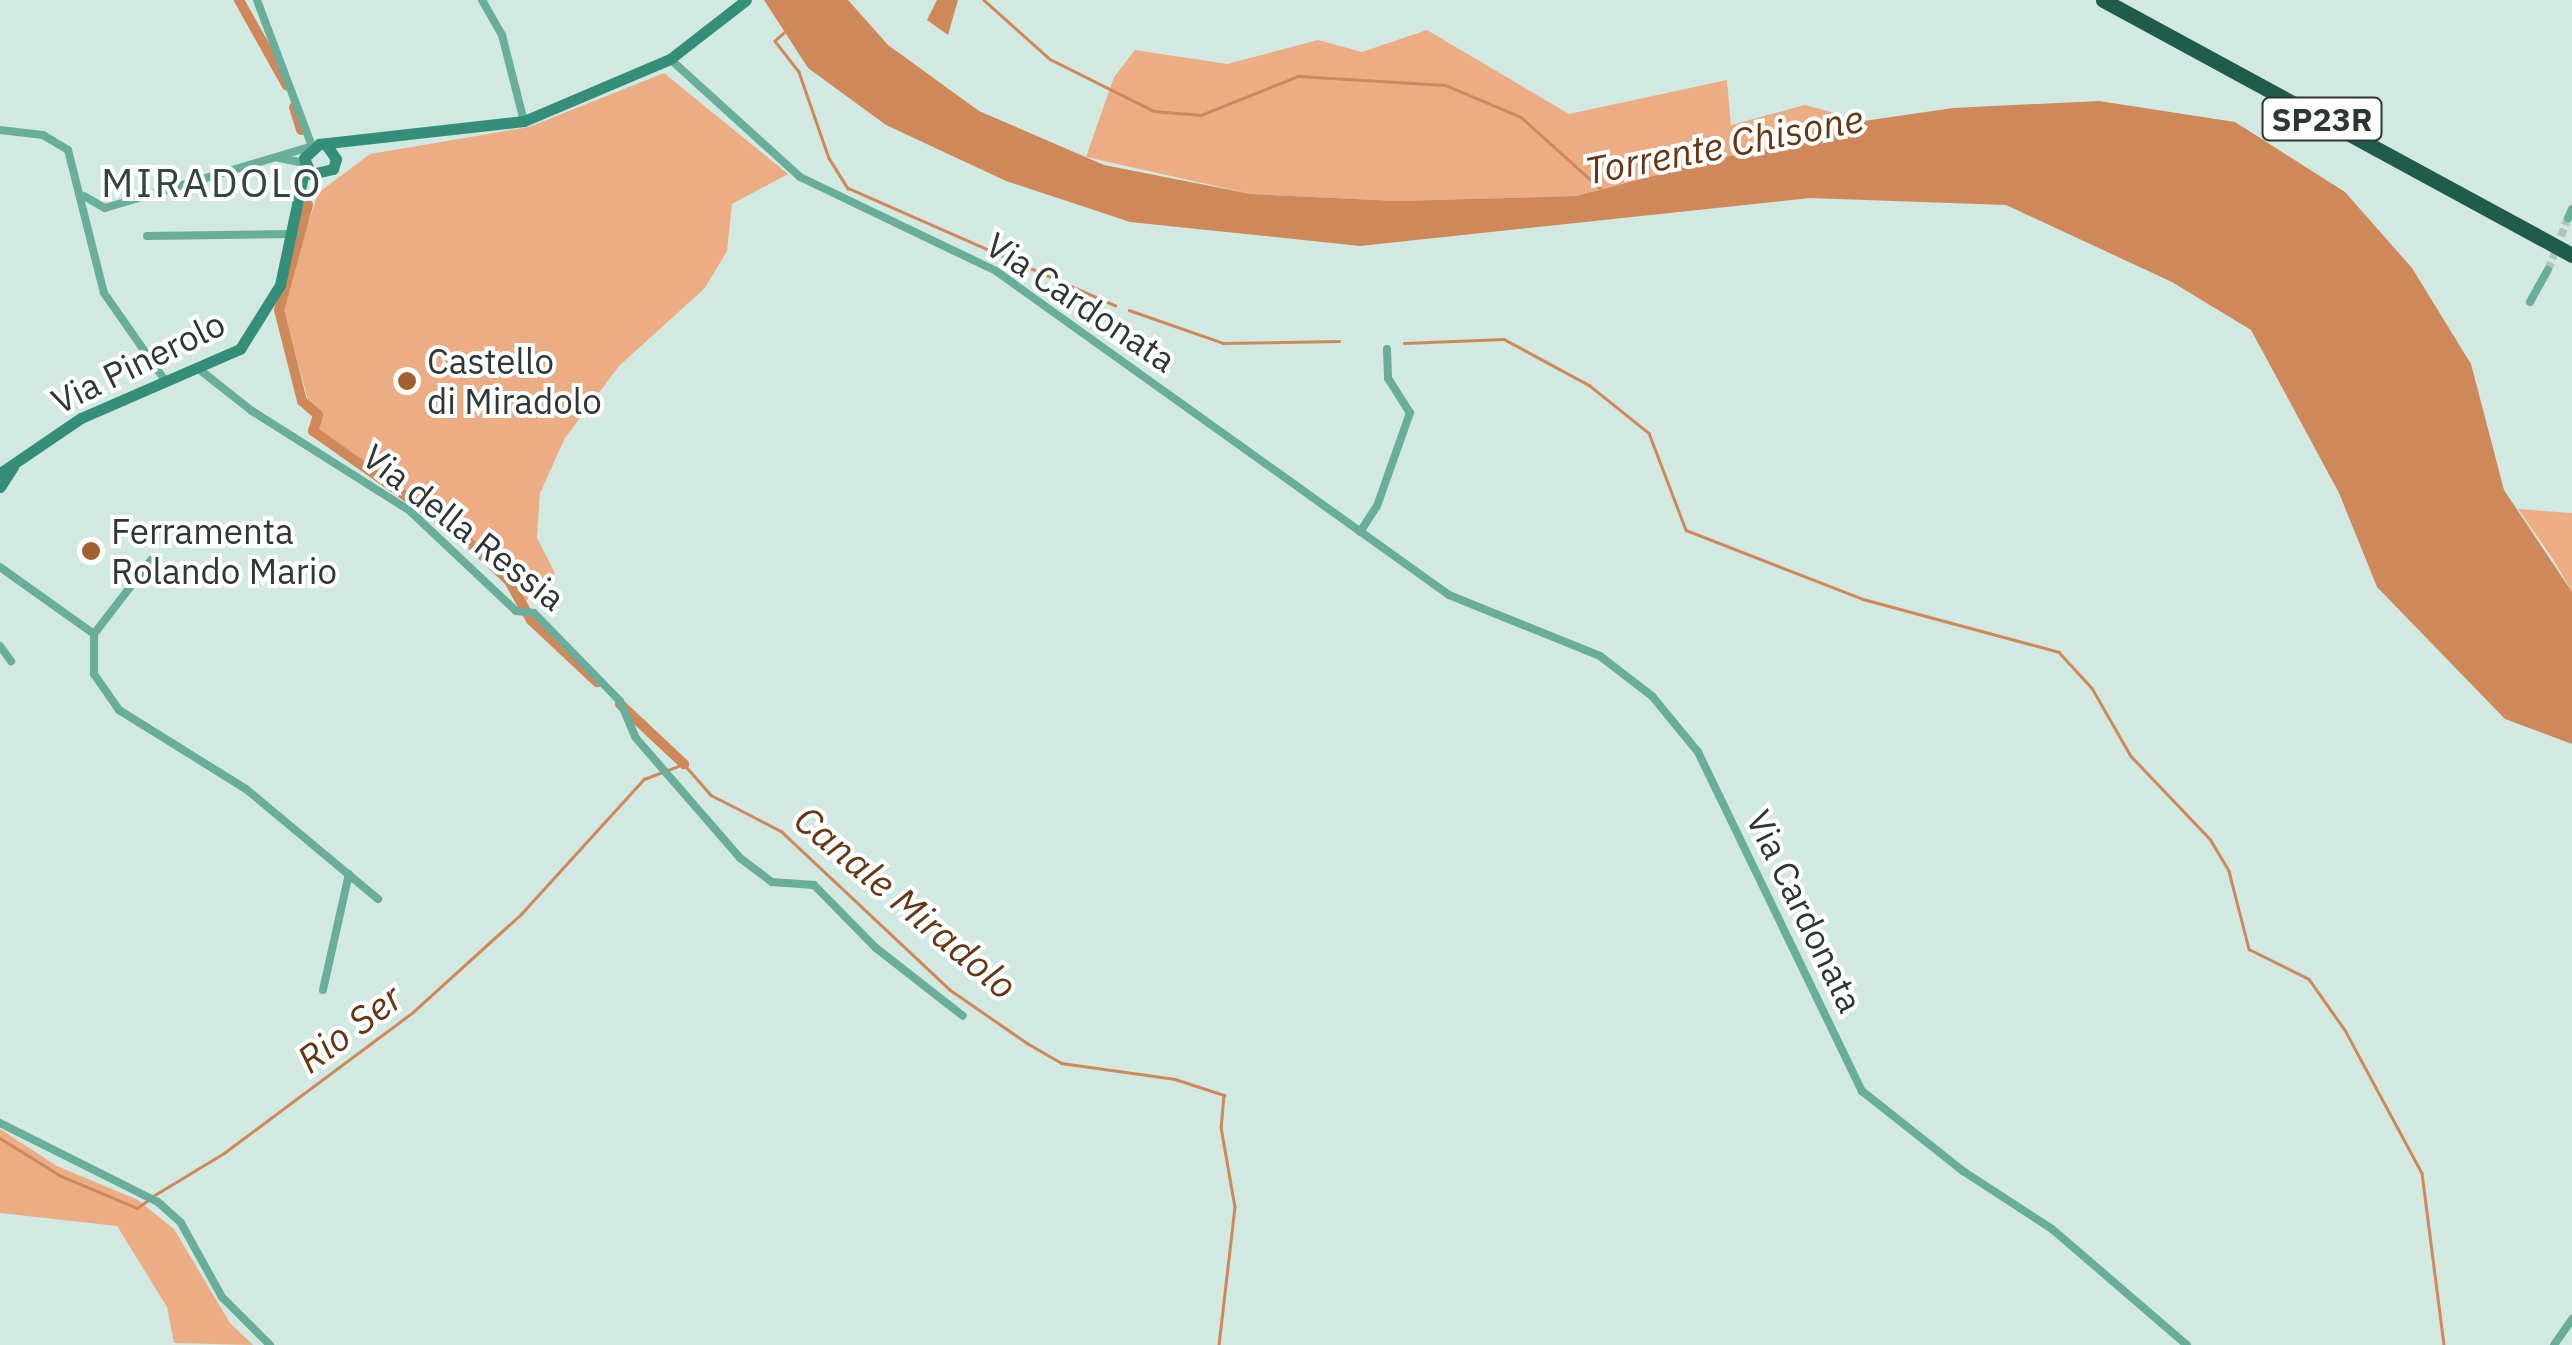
<!DOCTYPE html>
<style>
body{margin:0}
#map{position:relative;width:2572px;height:1345px;overflow:hidden;background:#d2e9e1;font-family:"IBM Plex Sans",sans-serif}
div>[style]{position:absolute}
.green>*{inset:0;background:#ecad85}
.water>*{inset:0;background:#cf885a}
.stream>*{height:2.5px;margin:-1.25px;padding:0 1.25px;transform-origin:1.25px;border-radius:1.25px;background:#cf885a}
.canal>*{height:10px;margin:-5px;padding:0 5px;transform-origin:5px;border-radius:5px;background:#cf885a}
.street-tunnel>*{height:8px;margin-top:-4px;transform-origin:0;background:repeating-linear-gradient(90deg,#b1c5be 0 8px,transparent 0 12px)}
.street>*{height:8px;margin:-4px;padding:0 4px;transform-origin:4px;border-radius:4px;background:#69ad9b}
.secondary>*{height:11px;margin:-5.5px;padding:0 5.5px;transform-origin:5.5px;border-radius:5.5px;background:#358e79}
.highway>*{height:15px;margin:-7.5px;padding:0 7.5px;transform-origin:7.5px;border-radius:7.5px;background:#205c4e}
.dots>*{width:28px;height:28px;translate:-50% -50%;box-sizing:border-box;border:5px solid #fff;border-radius:50%}
span{translate:-50% -50%;white-space:nowrap;text-align:center;line-height:1.15;-webkit-text-stroke:8px #fff;paint-order:stroke}
.shield-label span{padding:2px 8px;background:#fff;border:2px solid;border-radius:8px;-webkit-text-stroke-width:0}
.shield-label{font-size:32px;color:#2e3734;font-weight:700}
.street-label{font-size:35px;color:#2e3734}
.poi-label{font-size:35px;color:#2e3734}
.left{translate:0 -50%;text-align:left}
.water-label{font-size:38px;color:#663714;font-style:italic}
.quarter-label{font-size:40px;color:#324540;letter-spacing:2.5px}
</style>
<div id="map">
<div class="green">
<i style="clip-path:polygon(1427px 30px,1569px 114px,1727px 80px,1731px 125px,1805px 105px,1864px 121px,1576px 196px,1397px 201px,1251px 194px,1086px 157px,1114px 77px,1135px 50px,1227px 64px,1318px 40px,1362px 52px)"></i>
<i style="clip-path:polygon(664px 73px,788px 174px,732px 204px,727px 251px,705px 288px,619px 366px,565px 438px,540px 493px,537px 538px,555px 573px,525px 602px,454px 532px,317px 433px,282px 305px,318px 193px,370px 154px,529px 127px)"></i>
<i style="clip-path:polygon(2518px 509px,2572px 513px,2572px 592px,2553px 559px)"></i>
<i style="clip-path:polygon(0 1129px,57px 1166px,138px 1200px,174px 1229px,230px 1323px,253px 1345px,174px 1343px,167px 1307px,117px 1226px,0 1213px)"></i>
</div>
<div class="water">
<i style="clip-path:polygon(764px 0,848px 0,888px 45px,979px 111px,1104px 165px,1251px 194px,1397px 201px,1576px 196px,1864px 121px,1953px 108px,2099px 101px,2235px 122px,2345px 192px,2412px 268px,2471px 364px,2504px 490px,2572px 592px,2572px 744px,2505px 719px,2377px 587px,2339px 493px,2251px 330px,2172px 282px,2006px 205px,1810px 198px,1360px 246px,1130px 222px,1006px 181px,886px 125px,808px 68px)"></i>
<i style="clip-path:polygon(937px 0,958px 0,948px 35px,927px 20px)"></i>
</div>
<div class="stream">
<i style="left:984px;top:0;width:89px;rotate:41.8deg"></i>
<i style="left:1050px;top:59px;width:116px;rotate:26.6deg"></i>
<i style="left:1154px;top:111px;width:47px;rotate:4.9deg"></i>
<i style="left:1201px;top:115px;width:105px;rotate:-21.9deg"></i>
<i style="left:1298px;top:76px;width:147px;rotate:3.5deg"></i>
<i style="left:1445px;top:85px;width:82px;rotate:22.8deg"></i>
<i style="left:1521px;top:117px;width:109px;rotate:42deg"></i>
<i style="left:784px;top:33px;width:12px;rotate:138deg"></i>
<i style="left:775px;top:41px;width:39px;rotate:52deg"></i>
<i style="left:799px;top:72px;width:91px;rotate:70.8deg"></i>
<i style="left:829px;top:158px;width:36px;rotate:58deg"></i>
<i style="left:848px;top:188px;width:292px;rotate:23.7deg"></i>
<i style="left:1129px;top:310px;width:100px;rotate:19.3deg"></i>
<i style="left:1223px;top:343px;width:116px;rotate:-1deg"></i>
<i style="left:1404px;top:343px;width:100px;rotate:-2.3deg"></i>
<i style="left:1504px;top:339px;width:97px;rotate:28.4deg"></i>
<i style="left:1589px;top:385px;width:77px;rotate:38.7deg"></i>
<i style="left:1649px;top:433px;width:104px;rotate:69.1deg"></i>
<i style="left:1686px;top:530px;width:190px;rotate:21.3deg"></i>
<i style="left:1863px;top:599px;width:203px;rotate:15.1deg"></i>
<i style="left:2059px;top:652px;width:49px;rotate:47.5deg"></i>
<i style="left:2092px;top:688px;width:78px;rotate:60.2deg"></i>
<i style="left:2131px;top:756px;width:115px;rotate:46.4deg"></i>
<i style="left:2210px;top:839px;width:37px;rotate:59deg"></i>
<i style="left:2229px;top:871px;width:81px;rotate:75.6deg"></i>
<i style="left:2249px;top:949px;width:67px;rotate:26.6deg"></i>
<i style="left:2309px;top:979px;width:62px;rotate:54.8deg"></i>
<i style="left:2345px;top:1030px;width:162px;rotate:61.7deg"></i>
<i style="left:2422px;top:1173px;width:173px;rotate:82.7deg"></i>
<i style="left:0;top:1138px;width:72px;rotate:31.9deg"></i>
<i style="left:61px;top:1176px;width:82px;rotate:22.8deg"></i>
<i style="left:137px;top:1208px;width:12px;rotate:-35deg"></i>
<i style="left:153px;top:1196px;width:83px;rotate:-31.2deg"></i>
<i style="left:224px;top:1153px;width:236px;rotate:-36.7deg"></i>
<i style="left:413px;top:1012px;width:146px;rotate:-42.2deg"></i>
<i style="left:521px;top:914px;width:183px;rotate:-47.7deg"></i>
<i style="left:644px;top:779px;width:43px;rotate:-20.6deg"></i>
<i style="left:684px;top:764px;width:41px;rotate:48.9deg"></i>
<i style="left:711px;top:795px;width:79px;rotate:27.2deg"></i>
<i style="left:781px;top:831px;width:231px;rotate:43.2deg"></i>
<i style="left:949px;top:989px;width:95px;rotate:34.7deg"></i>
<i style="left:1027px;top:1043px;width:39px;rotate:30deg"></i>
<i style="left:1061px;top:1063px;width:115px;rotate:8deg"></i>
<i style="left:1175px;top:1079px;width:52px;rotate:18.1deg"></i>
<i style="left:1224px;top:1095px;width:32px;rotate:95deg"></i>
<i style="left:1221px;top:1127px;width:81px;rotate:80.1deg"></i>
<i style="left:1235px;top:1207px;width:139px;rotate:96.6deg"></i>
</div>
<div class="canal">
<i style="left:239px;top:0;width:98px;rotate:60.8deg"></i>
<i style="left:294px;top:107px;width:24px;rotate:73deg"></i>
<i style="left:308px;top:205px;width:109px;rotate:105.4deg"></i>
<i style="left:279px;top:310px;width:94px;rotate:75.8deg"></i>
<i style="left:302px;top:401px;width:21px;rotate:41deg"></i>
<i style="left:318px;top:415px;width:17px;rotate:107deg"></i>
<i style="left:313px;top:431px;width:181px;rotate:35.1deg"></i>
<i style="left:461px;top:535px;width:66px;rotate:43.8deg"></i>
<i style="left:509px;top:581px;width:45px;rotate:60.6deg"></i>
<i style="left:531px;top:620px;width:91px;rotate:43.2deg"></i>
<i style="left:620px;top:704px;width:88px;rotate:43.2deg"></i>
</div>
<div class="street-tunnel">
<i style="left:2548px;top:270px;width:56px;rotate:-69deg"></i>
</div>
<div class="street">
<i style="left:257px;top:0;width:156px;rotate:69.4deg"></i>
<i style="left:482px;top:0;width:40px;rotate:60.3deg"></i>
<i style="left:502px;top:35px;width:89px;rotate:75.7deg"></i>
<i style="left:670px;top:59px;width:176px;rotate:42.2deg"></i>
<i style="left:800px;top:177px;width:217px;rotate:25.6deg"></i>
<i style="left:996px;top:271px;width:557px;rotate:35.57deg"></i>
<i style="left:1449px;top:595px;width:163px;rotate:22deg"></i>
<i style="left:1600px;top:656px;width:66px;rotate:37.6deg"></i>
<i style="left:1652px;top:696px;width:72px;rotate:50.6deg"></i>
<i style="left:1698px;top:752px;width:377px;rotate:64.2deg"></i>
<i style="left:1862px;top:1091px;width:129px;rotate:38.4deg"></i>
<i style="left:1963px;top:1171px;width:106px;rotate:33.1deg"></i>
<i style="left:2052px;top:1229px;width:178px;rotate:40.7deg"></i>
<i style="left:0;top:130px;width:43px;rotate:6.6deg"></i>
<i style="left:43px;top:135px;width:29px;rotate:31deg"></i>
<i style="left:68px;top:150px;width:147px;rotate:75.9deg"></i>
<i style="left:104px;top:293px;width:108px;rotate:55.1deg"></i>
<i style="left:279px;top:158px;width:25px;rotate:11deg"></i>
<i style="left:84px;top:196px;width:24px;rotate:30deg"></i>
<i style="left:105px;top:208px;width:214px;rotate:-16.6deg"></i>
<i style="left:2568px;top:218px;width:10px;rotate:-66deg"></i>
<i style="left:147px;top:236px;width:148px;rotate:-0.8deg"></i>
<i style="left:2530px;top:302px;width:37px;rotate:-61deg"></i>
<i style="left:200px;top:370px;width:66px;rotate:38.3deg"></i>
<i style="left:252px;top:411px;width:187px;rotate:32.3deg"></i>
<i style="left:410px;top:511px;width:146px;rotate:43.3deg"></i>
<i style="left:516px;top:611px;width:18px;rotate:6deg"></i>
<i style="left:534px;top:613px;width:123px;rotate:45.7deg"></i>
<i style="left:620px;top:701px;width:39px;rotate:67deg"></i>
<i style="left:635px;top:737px;width:160px;rotate:49deg"></i>
<i style="left:740px;top:858px;width:40px;rotate:37deg"></i>
<i style="left:772px;top:882px;width:42px;rotate:4.1deg"></i>
<i style="left:814px;top:885px;width:88px;rotate:45.5deg"></i>
<i style="left:876px;top:948px;width:110px;rotate:38deg"></i>
<i style="left:1360px;top:532px;width:31px;rotate:-57deg"></i>
<i style="left:1377px;top:506px;width:99px;rotate:-70.5deg"></i>
<i style="left:1410px;top:413px;width:41px;rotate:-122.2deg"></i>
<i style="left:1388px;top:378px;width:29px;rotate:-92deg"></i>
<i style="left:0;top:567px;width:115px;rotate:35.5deg"></i>
<i style="left:94px;top:634px;width:40px;rotate:90deg"></i>
<i style="left:94px;top:674px;width:44px;rotate:55.2deg"></i>
<i style="left:119px;top:710px;width:150px;rotate:31.9deg"></i>
<i style="left:246px;top:789px;width:172px;rotate:39.8deg"></i>
<i style="left:94px;top:634px;width:93px;rotate:-52.4deg"></i>
<i style="left:0;top:646px;width:19px;rotate:54deg"></i>
<i style="left:323px;top:990px;width:119px;rotate:-77.4deg"></i>
<i style="left:0;top:1123px;width:177px;rotate:26.6deg"></i>
<i style="left:158px;top:1202px;width:31px;rotate:42deg"></i>
<i style="left:181px;top:1223px;width:85px;rotate:61deg"></i>
<i style="left:222px;top:1297px;width:68px;rotate:45deg"></i>
<i style="left:2554px;top:1345px;width:32px;rotate:-55deg"></i>
</div>
<div class="secondary">
<i style="left:327px;top:146px;width:16px;rotate:55deg"></i>
<i style="left:336px;top:159px;width:10px;rotate:107deg"></i>
<i style="left:333px;top:169px;width:23px;rotate:167deg"></i>
<i style="left:311px;top:174px;width:17px;rotate:-114deg"></i>
<i style="left:304px;top:158px;width:21px;rotate:-43deg"></i>
<i style="left:319px;top:144px;width:206px;rotate:-6.4deg"></i>
<i style="left:524px;top:121px;width:159px;rotate:-23deg"></i>
<i style="left:670px;top:59px;width:96px;rotate:-37.8deg"></i>
<i style="left:0;top:473px;width:98px;rotate:-34.2deg"></i>
<i style="left:81px;top:418px;width:173px;rotate:-23.5deg"></i>
<i style="left:240px;top:349px;width:75px;rotate:-58deg"></i>
<i style="left:280px;top:285px;width:122px;rotate:-78.1deg"></i>
<i style="left:0;top:487px;width:24px;rotate:-57deg"></i>
</div>
<div class="highway">
<i style="left:2103px;top:0;width:534px;rotate:28.53deg"></i>
</div>
<div class="dots">
<i style="left:407px;top:381px;background:#a35f2f"></i>
<i style="left:91px;top:551px;background:#a35f2f"></i>
</div>
<div class="shield-label">
<span style="left:2322px;top:119px">SP23R</span>
</div>
<div class="street-label">
<span style="left:1081px;top:302px;rotate:34deg">Via Cardonata</span>
<span style="left:138px;top:362px;rotate:-26deg">Via Pinerolo</span>
<span style="left:464px;top:527px;rotate:38deg">Via della Ressia</span>
<span style="left:1805px;top:911px;rotate:64deg">Via Cardonata</span>
</div>
<div class="poi-label">
<span class="left" style="left:427px;top:381px">Castello<br>di Miradolo</span>
<span class="left" style="left:111px;top:551px">Ferramenta<br>Rolando Mario</span>
</div>
<div class="water-label">
<span style="left:1724px;top:144px;rotate:-11deg">Torrente Chisone</span>
<span style="left:906px;top:902px;rotate:40deg">Canale Miradolo</span>
<span style="left:349px;top:1028px;rotate:-37deg">Rio Ser</span>
</div>
<div class="quarter-label">
<span style="left:212px;top:182px">MIRADOLO</span>
</div>
</div>
